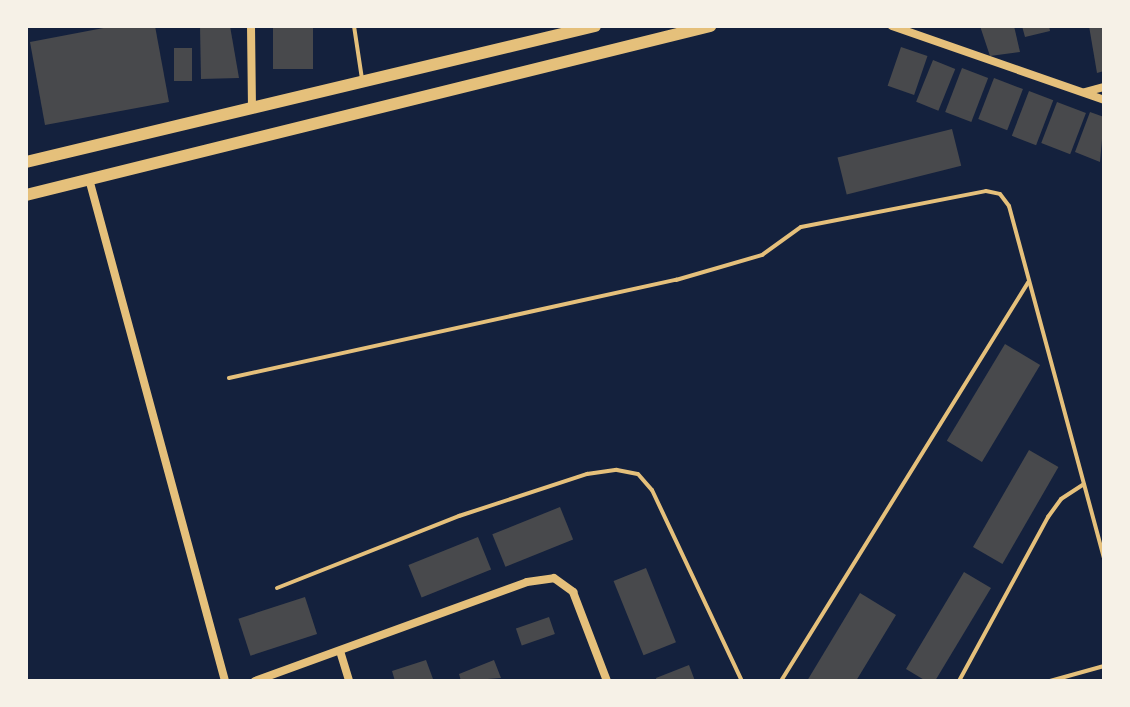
<!DOCTYPE html>
<style>
body{margin:0}
#map{position:relative;width:1130px;height:707px;overflow:hidden;background:#14213d;font-family:Arial,sans-serif}
div>[style]{position:absolute}
.building>*{inset:0;background:#48494c;transform-origin:0 0}
.service>*{height:4px;margin:-2px;padding:0 2px;transform-origin:2px;border-radius:2px;background:#e5c07b}
.minor>*{height:8px;margin:-4px;padding:0 4px;transform-origin:4px;border-radius:4px;background:#e5c07b}
.secondary>*{height:12px;margin:-6px;padding:0 6px;transform-origin:6px;border-radius:6px;background:#e5c07b}
span{translate:-50% -50%;white-space:nowrap;text-align:center;line-height:1.15;-webkit-text-stroke:6px #f6f1e7;paint-order:stroke}
.frame{position:absolute;inset:0;border:28px solid #f6f1e7;pointer-events:none}
</style>
<div id="map">
<div class="building">
<i style="clip-path:polygon(114px 26px,155px 26px,169px 102px,45px 125px,30px 42px)"></i>
<i style="clip-path:polygon(200px 26px,230px 26px,239px 78px,201px 79px)"></i>
<i style="left:273px;top:26px;width:40px;height:43px"></i>
<i style="clip-path:polygon(980px 26px,1014px 26px,1020px 52px,990px 56px)"></i>
<i style="clip-path:polygon(1022px 26px,1049px 26px,1050px 31px,1025px 37px)"></i>
<i style="clip-path:polygon(1089px 26px,1104px 26px,1104px 71px,1097px 73px)"></i>
<i style="left:901px;top:47px;width:28px;height:41px;rotate:19deg"></i>
<i style="left:174px;top:48px;width:18px;height:33px"></i>
<i style="left:933px;top:60px;width:24px;height:45px;rotate:22deg"></i>
<i style="left:962px;top:68px;width:28px;height:47px;rotate:21deg"></i>
<i style="left:994px;top:78px;width:31px;height:44px;rotate:21deg"></i>
<i style="left:1029px;top:91px;width:26px;height:48px;rotate:21deg"></i>
<i style="left:1057px;top:102px;width:31px;height:44px;rotate:21deg"></i>
<i style="clip-path:polygon(1090px 112px,1104px 117px,1100px 162px,1075px 152px)"></i>
<i style="left:952px;top:129px;width:38px;height:118px;rotate:76deg"></i>
<i style="left:1005px;top:344px;width:41px;height:113px;rotate:31deg"></i>
<i style="left:1029px;top:450px;width:34px;height:112px;rotate:30deg"></i>
<i style="left:560px;top:507px;width:35px;height:73px;rotate:68deg"></i>
<i style="left:478px;top:537px;width:35px;height:75px;rotate:68deg"></i>
<i style="left:646px;top:568px;width:80px;height:35px;rotate:68deg"></i>
<i style="clip-path:polygon(964px 572px,991px 588px,935px 681px,926px 681px,906px 669px)"></i>
<i style="clip-path:polygon(860px 593px,896px 615px,856px 681px,807px 681px)"></i>
<i style="left:305px;top:597px;width:39px;height:70px;rotate:72deg"></i>
<i style="left:549px;top:617px;width:18px;height:35px;rotate:71deg"></i>
<i style="clip-path:polygon(426px 660px,433px 679px,395px 681px,392px 671px)"></i>
<i style="clip-path:polygon(494px 660px,501px 678px,461px 681px,459px 674px)"></i>
<i style="clip-path:polygon(689px 665px,695px 681px,657px 681px,656px 678px)"></i>
</div>
<div class="service">
<i style="left:354px;top:26px;width:54px;rotate:81.4deg"></i>
<i style="left:229px;top:378px;width:458px;rotate:-12.4deg"></i>
<i style="left:676px;top:280px;width:90px;rotate:-16.2deg"></i>
<i style="left:762px;top:255px;width:48px;rotate:-35.7deg"></i>
<i style="left:801px;top:227px;width:188px;rotate:-11deg"></i>
<i style="left:986px;top:191px;width:14px;rotate:12deg"></i>
<i style="left:1000px;top:194px;width:15px;rotate:53deg"></i>
<i style="left:1009px;top:206px;width:364px;rotate:74.9deg"></i>
<i style="left:277px;top:588px;width:196px;rotate:-21.6deg"></i>
<i style="left:459px;top:516px;width:135px;rotate:-18.2deg"></i>
<i style="left:587px;top:474px;width:30px;rotate:-8deg"></i>
<i style="left:617px;top:470px;width:21px;rotate:11deg"></i>
<i style="left:638px;top:474px;width:21px;rotate:49deg"></i>
<i style="left:652px;top:490px;width:211px;rotate:64.8deg"></i>
<i style="left:781px;top:681px;width:469px;rotate:-58.2deg"></i>
<i style="left:959px;top:681px;width:187px;rotate:-61.5deg"></i>
<i style="left:1048px;top:517px;width:22px;rotate:-54deg"></i>
<i style="left:1061px;top:499px;width:27px;rotate:-33deg"></i>
<i style="left:1050px;top:681px;width:56px;rotate:-15.5deg"></i>
</div>
<div class="minor">
<i style="left:251px;top:26px;width:81px;rotate:89.3deg"></i>
<i style="left:892px;top:26px;width:225px;rotate:19.2deg"></i>
<i style="left:1085px;top:92px;width:20px;rotate:-15deg"></i>
<i style="left:89px;top:179px;width:520px;rotate:74.84deg"></i>
<i style="left:340px;top:651px;width:31px;rotate:73deg"></i>
<i style="left:255px;top:681px;width:289px;rotate:-20deg"></i>
<i style="left:527px;top:582px;width:27px;rotate:-8deg"></i>
<i style="left:554px;top:578px;width:24px;rotate:36deg"></i>
<i style="left:573px;top:592px;width:95px;rotate:69.1deg"></i>
</div>
<div class="secondary">
<i style="left:26px;top:162px;width:585px;rotate:-13.44deg"></i>
<i style="left:26px;top:195px;width:705px;rotate:-13.88deg"></i>
</div>
<div class="frame"></div>
</div>
